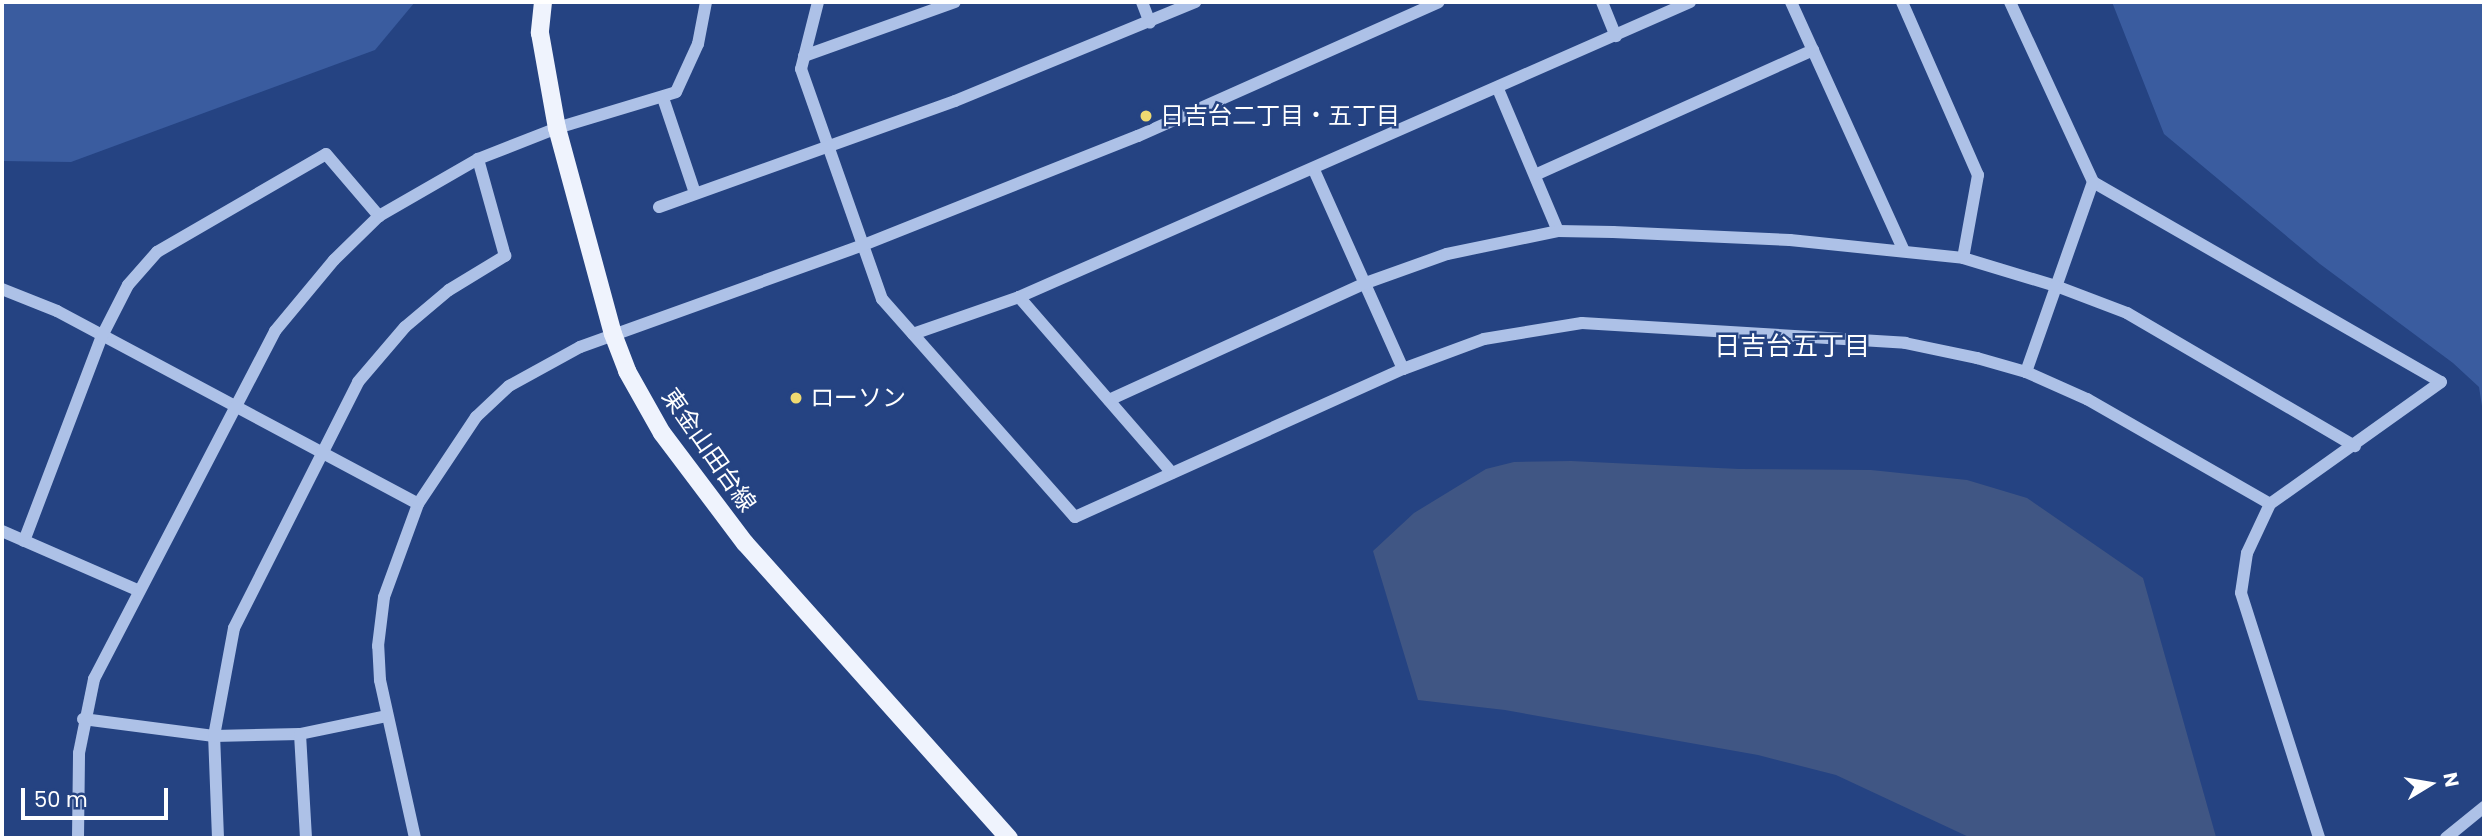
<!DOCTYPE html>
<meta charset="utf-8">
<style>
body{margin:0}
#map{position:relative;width:2486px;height:840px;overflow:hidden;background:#254382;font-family:Poppins,"Noto Sans JP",sans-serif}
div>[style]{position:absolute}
.green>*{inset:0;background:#3a5c9f}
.water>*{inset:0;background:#405684}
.minor>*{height:12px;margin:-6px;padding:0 6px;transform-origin:6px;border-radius:6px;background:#adc1e7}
.major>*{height:18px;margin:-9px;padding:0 9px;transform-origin:9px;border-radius:9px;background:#eff3fd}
.dots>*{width:19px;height:19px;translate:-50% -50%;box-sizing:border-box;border:4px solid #254382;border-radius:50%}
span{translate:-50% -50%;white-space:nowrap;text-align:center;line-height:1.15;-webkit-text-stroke:5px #254382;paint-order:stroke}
.poi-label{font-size:24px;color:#fff}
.left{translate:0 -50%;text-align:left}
.street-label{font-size:24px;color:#fff}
.neighbourhood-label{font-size:26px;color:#fff}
.frame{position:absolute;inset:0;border:4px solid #fff;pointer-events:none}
.north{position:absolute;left:2395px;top:749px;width:70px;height:70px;-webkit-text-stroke:5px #254382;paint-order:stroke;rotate:79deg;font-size:19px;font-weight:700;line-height:28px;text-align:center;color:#fff}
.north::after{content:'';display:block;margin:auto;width:24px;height:32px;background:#fff;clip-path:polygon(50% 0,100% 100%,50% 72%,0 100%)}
.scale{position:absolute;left:21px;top:788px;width:147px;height:32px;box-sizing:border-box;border:4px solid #fff;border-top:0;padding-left:9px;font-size:21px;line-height:24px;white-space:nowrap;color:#fff;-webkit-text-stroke:5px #254382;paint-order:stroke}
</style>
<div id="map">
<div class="green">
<i style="clip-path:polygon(2px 2px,415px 2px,375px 50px,71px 162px,2px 161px)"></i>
<i style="clip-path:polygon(2112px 2px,2484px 2px,2484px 419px,2479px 387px,2453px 363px,2320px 264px,2164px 134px)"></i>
</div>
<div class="water">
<i style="clip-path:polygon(1571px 461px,1739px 469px,1871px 470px,1967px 480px,2027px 498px,2143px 578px,2216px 837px,1971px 838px,1836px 775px,1758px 755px,1505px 710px,1418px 700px,1373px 551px,1414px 513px,1486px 469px,1514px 462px)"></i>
</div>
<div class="minor">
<i style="left:818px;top:2px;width:69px;rotate:104.2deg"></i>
<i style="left:801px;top:69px;width:244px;rotate:70.6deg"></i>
<i style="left:882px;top:299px;width:291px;rotate:48.5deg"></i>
<i style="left:1075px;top:517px;width:360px;rotate:-24.3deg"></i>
<i style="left:1403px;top:369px;width:86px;rotate:-20.3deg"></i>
<i style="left:1484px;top:339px;width:99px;rotate:-9.3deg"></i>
<i style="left:1582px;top:323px;width:324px;rotate:3.5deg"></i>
<i style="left:1905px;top:343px;width:74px;rotate:11.8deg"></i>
<i style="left:1977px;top:358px;width:51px;rotate:15.9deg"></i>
<i style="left:2026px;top:372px;width:67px;rotate:23.9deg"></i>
<i style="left:2087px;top:399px;width:211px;rotate:29.8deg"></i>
<i style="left:1142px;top:2px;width:22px;rotate:69deg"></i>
<i style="left:1602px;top:2px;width:37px;rotate:68deg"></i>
<i style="left:1791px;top:2px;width:271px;rotate:65.6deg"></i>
<i style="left:1902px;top:2px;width:189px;rotate:66.3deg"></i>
<i style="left:1978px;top:175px;width:84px;rotate:100.2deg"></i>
<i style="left:2010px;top:2px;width:198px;rotate:65.2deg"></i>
<i style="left:2093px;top:182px;width:401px;rotate:29.9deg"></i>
<i style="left:2441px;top:382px;width:210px;rotate:144.5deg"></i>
<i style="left:2270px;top:504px;width:54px;rotate:115.1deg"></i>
<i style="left:2247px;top:553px;width:40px;rotate:98.5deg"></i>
<i style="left:2241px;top:593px;width:257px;rotate:72.3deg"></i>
<i style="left:804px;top:56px;width:160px;rotate:-19.7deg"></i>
<i style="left:1498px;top:89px;width:154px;rotate:67.1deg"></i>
<i style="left:663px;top:98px;width:100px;rotate:71.4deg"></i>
<i style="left:1314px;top:170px;width:218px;rotate:65.9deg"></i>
<i style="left:1535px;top:175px;width:305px;rotate:-24.2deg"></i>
<i style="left:659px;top:207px;width:314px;rotate:-19.7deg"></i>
<i style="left:955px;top:101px;width:260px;rotate:-22.4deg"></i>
<i style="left:2px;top:289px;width:59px;rotate:21.8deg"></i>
<i style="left:57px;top:311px;width:409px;rotate:28.1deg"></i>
<i style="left:1019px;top:297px;width:233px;rotate:49deg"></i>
<i style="left:913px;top:334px;width:112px;rotate:-19.2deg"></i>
<i style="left:1019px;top:297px;width:733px;rotate:-23.73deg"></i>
<i style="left:2026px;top:372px;width:201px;rotate:-70.6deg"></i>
<i style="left:1109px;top:400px;width:279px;rotate:-24.5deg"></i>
<i style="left:1363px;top:284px;width:89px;rotate:-19.7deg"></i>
<i style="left:1447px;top:254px;width:113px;rotate:-11.7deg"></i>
<i style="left:1558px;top:231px;width:55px;rotate:1deg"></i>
<i style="left:1613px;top:232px;width:177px;rotate:2.6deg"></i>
<i style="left:1790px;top:240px;width:174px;rotate:5.9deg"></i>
<i style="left:1963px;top:258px;width:97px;rotate:16.8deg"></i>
<i style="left:2056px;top:286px;width:76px;rotate:20.8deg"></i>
<i style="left:2127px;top:313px;width:264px;rotate:30.3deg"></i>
<i style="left:2px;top:531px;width:147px;rotate:23.6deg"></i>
<i style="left:24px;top:541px;width:219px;rotate:-69.2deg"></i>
<i style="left:102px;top:336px;width:57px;rotate:-63deg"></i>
<i style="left:128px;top:285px;width:44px;rotate:-48.7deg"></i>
<i style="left:157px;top:252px;width:195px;rotate:-30.1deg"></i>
<i style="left:326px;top:154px;width:82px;rotate:49.5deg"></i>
<i style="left:83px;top:719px;width:132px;rotate:7.4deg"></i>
<i style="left:214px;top:736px;width:86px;rotate:-1.3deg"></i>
<i style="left:300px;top:734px;width:88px;rotate:-11.8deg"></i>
<i style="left:300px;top:734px;width:104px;rotate:86.7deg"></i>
<i style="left:78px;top:838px;width:85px;rotate:-89.3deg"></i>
<i style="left:79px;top:753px;width:76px;rotate:-78.5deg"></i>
<i style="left:94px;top:679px;width:392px;rotate:-62.5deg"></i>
<i style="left:275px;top:331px;width:92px;rotate:-50.3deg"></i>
<i style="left:334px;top:260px;width:63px;rotate:-44.4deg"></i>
<i style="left:379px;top:216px;width:114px;rotate:-29.9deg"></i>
<i style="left:478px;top:159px;width:85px;rotate:-21.4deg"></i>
<i style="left:557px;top:128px;width:124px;rotate:-16.8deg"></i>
<i style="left:676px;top:92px;width:53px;rotate:-65.4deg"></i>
<i style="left:698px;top:44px;width:43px;rotate:-79.2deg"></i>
<i style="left:218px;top:838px;width:102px;rotate:-92.2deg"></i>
<i style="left:214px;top:736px;width:110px;rotate:-79.5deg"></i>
<i style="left:234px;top:628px;width:275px;rotate:-63.2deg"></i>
<i style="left:358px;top:382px;width:72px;rotate:-49.5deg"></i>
<i style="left:405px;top:327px;width:57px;rotate:-40.1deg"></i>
<i style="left:449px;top:290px;width:66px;rotate:-31.3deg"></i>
<i style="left:505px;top:256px;width:101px;rotate:-105.6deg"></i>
<i style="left:415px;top:838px;width:162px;rotate:-102.5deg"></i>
<i style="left:380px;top:680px;width:34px;rotate:-93deg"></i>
<i style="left:378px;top:646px;width:49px;rotate:-83deg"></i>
<i style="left:384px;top:597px;width:99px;rotate:-69.9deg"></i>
<i style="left:418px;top:504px;width:105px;rotate:-56.3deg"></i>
<i style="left:476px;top:417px;width:45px;rotate:-43.2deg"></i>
<i style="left:509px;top:386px;width:81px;rotate:-28.8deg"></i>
<i style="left:580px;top:347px;width:299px;rotate:-19.8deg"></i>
<i style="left:861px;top:246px;width:298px;rotate:-21.7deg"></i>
<i style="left:1138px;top:136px;width:329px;rotate:-24deg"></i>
<i style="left:2446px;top:838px;width:49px;rotate:-39.2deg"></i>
</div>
<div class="major">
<i style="left:543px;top:2px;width:31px;rotate:96deg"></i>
<i style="left:540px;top:33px;width:97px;rotate:79.9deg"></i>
<i style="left:557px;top:128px;width:213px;rotate:74.8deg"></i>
<i style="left:613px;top:334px;width:40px;rotate:69deg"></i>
<i style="left:627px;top:371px;width:71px;rotate:60.6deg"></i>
<i style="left:662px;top:433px;width:138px;rotate:53deg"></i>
<i style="left:745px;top:543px;width:396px;rotate:48.2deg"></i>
</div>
<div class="dots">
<i style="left:1146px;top:116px;background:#f0da71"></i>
<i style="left:796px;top:398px;background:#f0da71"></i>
</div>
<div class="poi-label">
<span class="left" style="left:1160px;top:116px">日吉台二丁目・五丁目</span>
<span class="left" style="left:810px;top:398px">ローソン</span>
</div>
<div class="street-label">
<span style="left:709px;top:450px;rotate:55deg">東金山田台線</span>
</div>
<div class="neighbourhood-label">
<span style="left:1792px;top:347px">日吉台五丁目</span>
</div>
<div class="frame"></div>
<div class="north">N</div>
<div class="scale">50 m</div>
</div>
